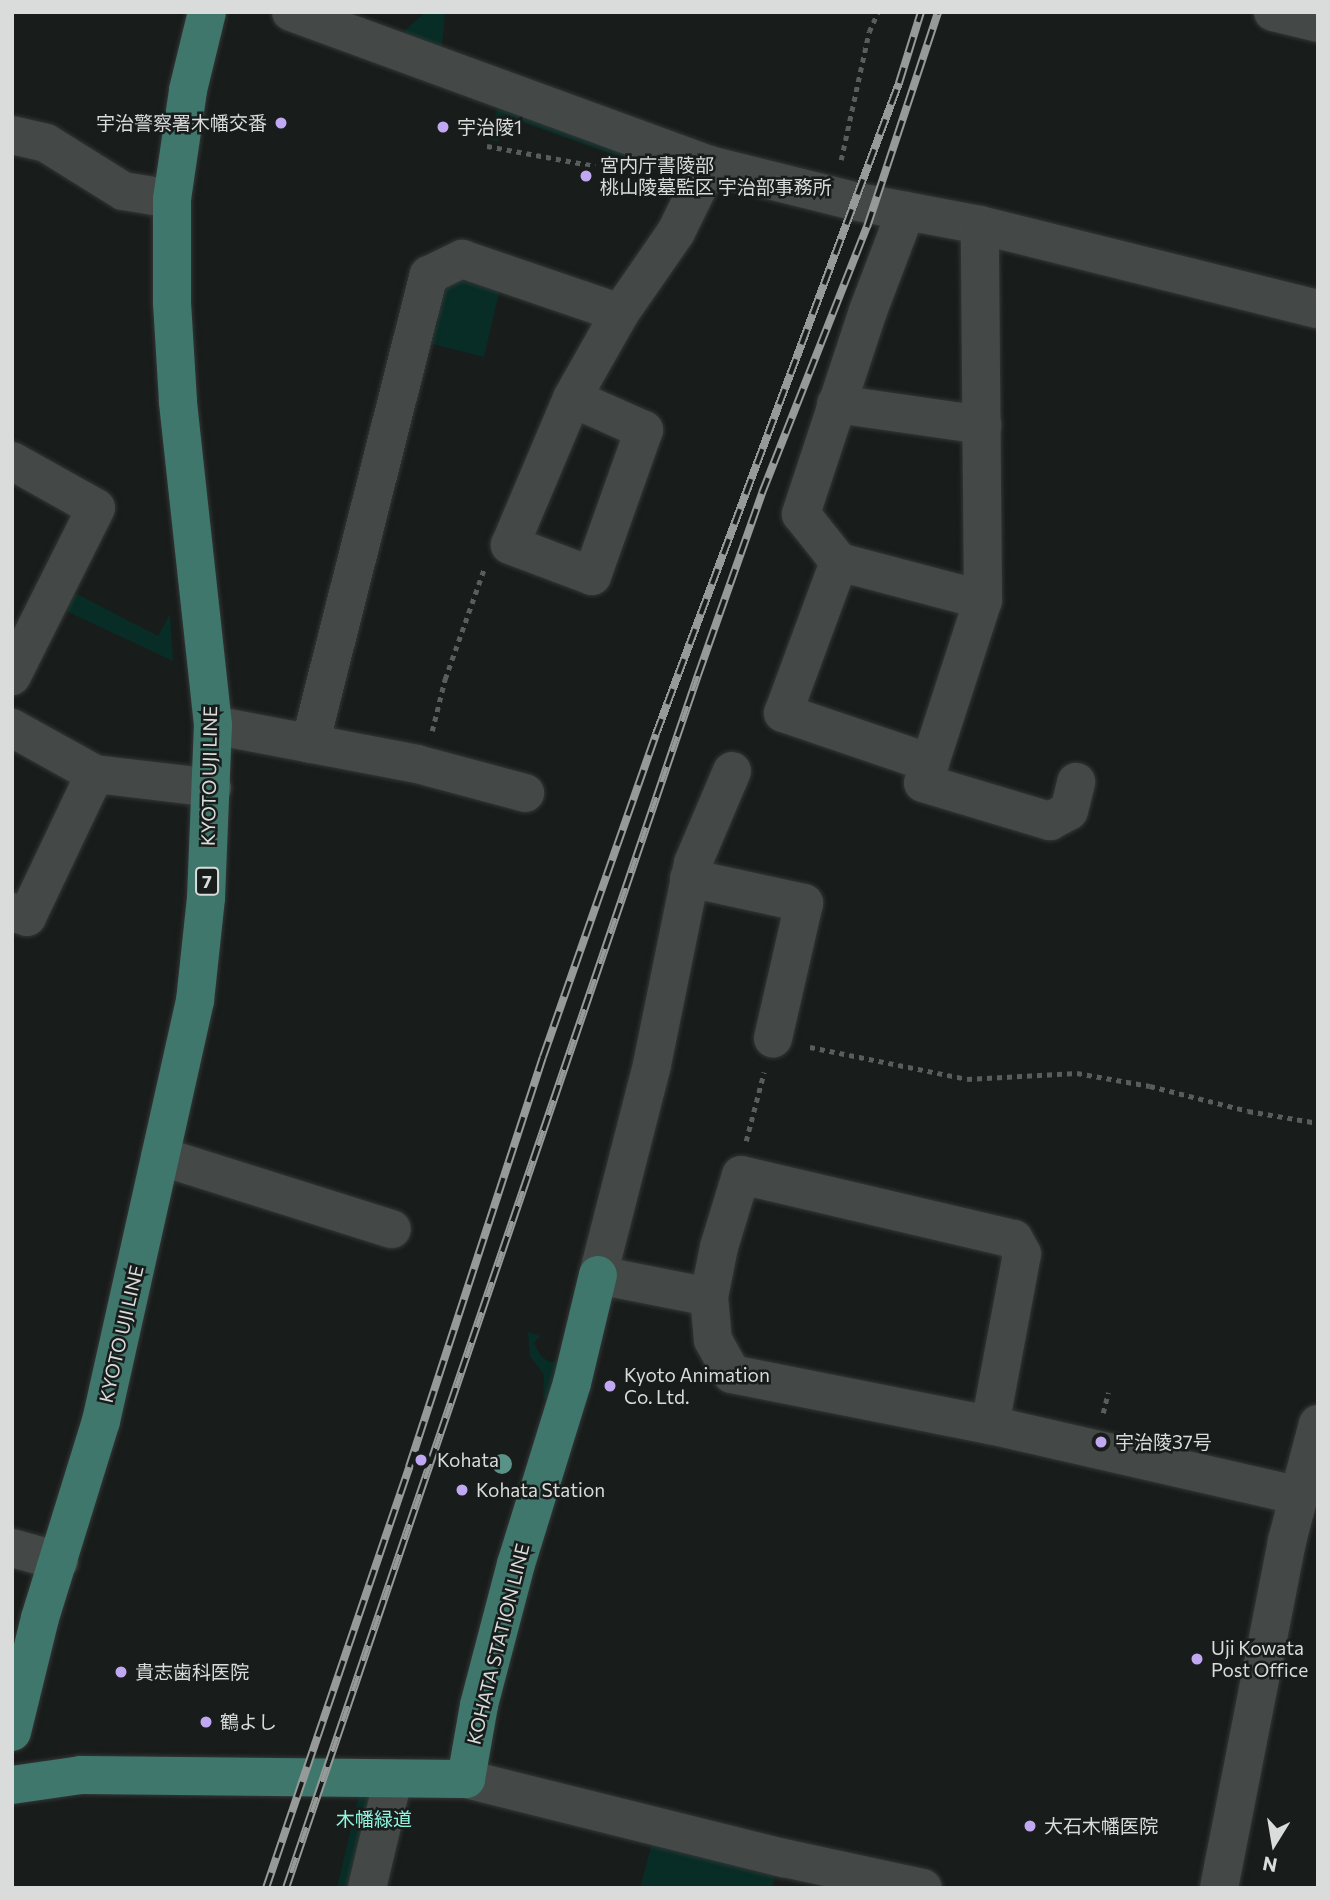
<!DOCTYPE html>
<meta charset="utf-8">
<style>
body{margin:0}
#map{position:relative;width:1330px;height:1900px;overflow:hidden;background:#181c1b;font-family:Commissioner,"Noto Sans JP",sans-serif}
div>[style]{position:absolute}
.green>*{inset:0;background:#082d26}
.path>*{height:4.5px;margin-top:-2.25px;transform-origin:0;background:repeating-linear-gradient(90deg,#595d5c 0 5px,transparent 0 10px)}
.roads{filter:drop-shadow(0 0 2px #333635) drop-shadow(0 0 2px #333635)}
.minor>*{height:38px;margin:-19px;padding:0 19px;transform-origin:19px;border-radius:19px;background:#444948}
.major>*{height:38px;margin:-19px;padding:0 19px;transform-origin:19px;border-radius:19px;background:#3f776d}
.rail>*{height:8px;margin-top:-4px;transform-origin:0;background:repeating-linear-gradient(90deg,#181c1b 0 16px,#969a99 0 32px);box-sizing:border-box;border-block:2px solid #969a99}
.trees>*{width:20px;height:20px;margin:-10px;border-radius:50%;background:#599387}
.dots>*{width:19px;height:19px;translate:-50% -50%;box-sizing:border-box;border:4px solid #181c1b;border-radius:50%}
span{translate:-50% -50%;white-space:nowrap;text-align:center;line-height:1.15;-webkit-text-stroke:5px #181c1b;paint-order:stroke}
.shield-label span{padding:2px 5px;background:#181c1b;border:2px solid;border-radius:5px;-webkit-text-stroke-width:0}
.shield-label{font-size:18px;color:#d9dcdb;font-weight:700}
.poi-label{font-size:19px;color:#d9dcdb}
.right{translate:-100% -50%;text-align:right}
.left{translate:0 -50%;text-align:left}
.street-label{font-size:19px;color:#d9dcdb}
.park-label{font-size:19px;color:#8ef5df}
.frame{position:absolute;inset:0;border:14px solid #d9dcdb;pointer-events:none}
.north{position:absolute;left:1239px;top:1809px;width:70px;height:70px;-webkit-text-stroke:5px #181c1b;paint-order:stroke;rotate:191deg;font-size:19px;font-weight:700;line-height:28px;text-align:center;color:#d9dcdb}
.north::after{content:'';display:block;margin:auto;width:24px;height:32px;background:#d9dcdb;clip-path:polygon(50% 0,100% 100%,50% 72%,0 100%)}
</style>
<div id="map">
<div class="green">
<i style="clip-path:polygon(426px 12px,445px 12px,441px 58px,392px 41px)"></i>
<i style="clip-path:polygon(500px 101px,641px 151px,636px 163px,508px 117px,498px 142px,487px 138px)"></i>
<i style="clip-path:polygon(460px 276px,501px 285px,484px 357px,425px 342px,437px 290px)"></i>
<i style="clip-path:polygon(75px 593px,158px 636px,170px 614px,173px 661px,66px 611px)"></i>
<i style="clip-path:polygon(528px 1332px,540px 1336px,534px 1343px,541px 1356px,549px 1362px,561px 1361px,552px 1401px,543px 1398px,544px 1375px,530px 1356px)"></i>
<i style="clip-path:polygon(360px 1791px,402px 1795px,379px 1888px,337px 1888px)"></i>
<i style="clip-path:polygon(652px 1843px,775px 1876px,772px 1888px,640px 1888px)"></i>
</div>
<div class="path">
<i style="left:487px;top:146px;width:110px;rotate:10.5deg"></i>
<i style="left:841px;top:160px;width:131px;rotate:-77.7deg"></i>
<i style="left:869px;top:32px;width:22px;rotate:-66deg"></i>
<i style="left:432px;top:731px;width:54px;rotate:-76deg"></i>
<i style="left:445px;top:679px;width:117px;rotate:-70.5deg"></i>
<i style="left:810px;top:1047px;width:160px;rotate:11.5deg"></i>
<i style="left:967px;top:1079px;width:110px;rotate:-3.1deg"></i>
<i style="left:1077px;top:1073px;width:74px;rotate:10.1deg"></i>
<i style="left:1150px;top:1086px;width:101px;rotate:14.3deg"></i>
<i style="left:1248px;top:1111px;width:71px;rotate:9.7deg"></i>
<i style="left:746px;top:1141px;width:71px;rotate:-75.4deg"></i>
<i style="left:1103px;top:1413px;width:21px;rotate:-76deg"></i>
</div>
<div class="roads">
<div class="minor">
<i style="left:291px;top:12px;width:445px;rotate:20.1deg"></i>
<i style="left:709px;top:165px;width:148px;rotate:14deg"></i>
<i style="left:853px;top:201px;width:129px;rotate:10.7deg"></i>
<i style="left:1273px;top:12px;width:46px;rotate:13.7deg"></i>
<i style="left:12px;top:135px;width:35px;rotate:13deg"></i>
<i style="left:46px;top:143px;width:91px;rotate:31.9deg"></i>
<i style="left:123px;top:191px;width:50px;rotate:9.3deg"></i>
<i style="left:906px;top:211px;width:107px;rotate:110.8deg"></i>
<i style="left:868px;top:311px;width:214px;rotate:108.3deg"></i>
<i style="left:801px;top:514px;width:61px;rotate:51.6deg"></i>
<i style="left:839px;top:562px;width:161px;rotate:110.3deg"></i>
<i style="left:783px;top:713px;width:155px;rotate:18.8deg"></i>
<i style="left:930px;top:763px;width:171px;rotate:-72deg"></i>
<i style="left:983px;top:600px;width:375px;rotate:-90.5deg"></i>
<i style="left:980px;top:225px;width:348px;rotate:14deg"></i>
<i style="left:572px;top:398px;width:79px;rotate:24deg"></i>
<i style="left:644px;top:430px;width:155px;rotate:109.6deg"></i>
<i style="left:592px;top:576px;width:88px;rotate:-159.3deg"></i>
<i style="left:510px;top:545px;width:160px;rotate:-67.1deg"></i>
<i style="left:572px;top:398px;width:98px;rotate:-60.5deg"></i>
<i style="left:620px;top:313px;width:98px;rotate:-55.3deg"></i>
<i style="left:676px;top:232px;width:75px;rotate:-63.8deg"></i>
<i style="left:836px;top:404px;width:148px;rotate:8.2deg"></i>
<i style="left:12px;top:461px;width:96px;rotate:29.2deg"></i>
<i style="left:96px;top:508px;width:188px;rotate:116.6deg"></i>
<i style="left:839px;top:562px;width:149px;rotate:14.8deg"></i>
<i style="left:213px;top:725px;width:208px;rotate:10.8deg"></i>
<i style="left:417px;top:764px;width:112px;rotate:15deg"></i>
<i style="left:12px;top:728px;width:95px;rotate:29deg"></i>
<i style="left:95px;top:774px;width:118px;rotate:6.8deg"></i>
<i style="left:310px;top:744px;width:484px;rotate:-75.8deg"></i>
<i style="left:429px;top:275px;width:37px;rotate:-26deg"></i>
<i style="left:462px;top:259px;width:167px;rotate:18.9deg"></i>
<i style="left:930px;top:763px;width:21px;rotate:109deg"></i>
<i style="left:923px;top:783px;width:133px;rotate:16.7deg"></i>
<i style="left:1050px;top:821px;width:21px;rotate:-28deg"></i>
<i style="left:1069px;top:811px;width:30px;rotate:-76deg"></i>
<i style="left:732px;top:771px;width:100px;rotate:113deg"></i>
<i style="left:693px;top:863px;width:206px;rotate:101.5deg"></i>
<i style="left:652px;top:1065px;width:217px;rotate:104.4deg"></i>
<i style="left:598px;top:1275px;width:113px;rotate:11.2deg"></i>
<i style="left:709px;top:1297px;width:51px;rotate:-78.7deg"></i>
<i style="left:719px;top:1247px;width:75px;rotate:-73deg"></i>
<i style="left:741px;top:1175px;width:280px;rotate:13.2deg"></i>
<i style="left:1014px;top:1239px;width:17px;rotate:62deg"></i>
<i style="left:1022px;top:1254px;width:174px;rotate:100.6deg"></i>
<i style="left:689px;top:878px;width:118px;rotate:12.3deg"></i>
<i style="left:804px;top:903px;width:139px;rotate:102.9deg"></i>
<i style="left:12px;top:912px;width:16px;rotate:18deg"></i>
<i style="left:27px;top:917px;width:158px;rotate:-64.6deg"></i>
<i style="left:160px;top:1156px;width:243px;rotate:17.5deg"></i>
<i style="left:709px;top:1297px;width:43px;rotate:84.7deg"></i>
<i style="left:713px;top:1340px;width:39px;rotate:61deg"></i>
<i style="left:732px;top:1374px;width:263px;rotate:11.2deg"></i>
<i style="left:990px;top:1425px;width:317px;rotate:12.9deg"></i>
<i style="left:12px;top:1548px;width:49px;rotate:15.5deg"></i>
<i style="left:466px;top:1779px;width:328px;rotate:14deg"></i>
<i style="left:784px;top:1858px;width:142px;rotate:12.2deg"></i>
<i style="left:367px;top:1888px;width:112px;rotate:-76.6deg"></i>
<i style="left:1219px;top:1888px;width:354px;rotate:-78.9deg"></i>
<i style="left:1287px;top:1541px;width:121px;rotate:-75.2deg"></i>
</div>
<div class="major">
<i style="left:12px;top:1732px;width:117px;rotate:-76.2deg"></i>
<i style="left:40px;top:1618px;width:206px;rotate:-72.8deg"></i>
<i style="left:101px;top:1421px;width:430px;rotate:-77.4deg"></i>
<i style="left:195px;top:1001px;width:104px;rotate:-83.9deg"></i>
<i style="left:206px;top:898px;width:173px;rotate:-87.7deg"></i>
<i style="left:213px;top:725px;width:326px;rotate:-96.2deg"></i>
<i style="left:178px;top:401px;width:99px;rotate:-93.5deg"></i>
<i style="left:172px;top:302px;width:103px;rotate:-90deg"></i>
<i style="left:172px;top:199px;width:110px;rotate:-81.6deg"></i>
<i style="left:188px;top:90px;width:80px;rotate:-76.3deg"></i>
<i style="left:12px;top:1785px;width:70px;rotate:-8.2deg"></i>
<i style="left:81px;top:1775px;width:385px;rotate:0.6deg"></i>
<i style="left:466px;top:1779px;width:75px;rotate:-80deg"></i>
<i style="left:479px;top:1705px;width:146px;rotate:-75.3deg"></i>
<i style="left:516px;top:1564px;width:189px;rotate:-72.8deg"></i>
<i style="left:572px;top:1383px;width:111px;rotate:-76.5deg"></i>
</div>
</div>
<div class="rail">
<i style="left:266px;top:1888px;width:445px;rotate:-71.2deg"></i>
<i style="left:409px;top:1467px;width:431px;rotate:-71.9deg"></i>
<i style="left:543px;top:1057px;width:342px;rotate:-70.7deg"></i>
<i style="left:656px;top:734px;width:695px;rotate:-69.53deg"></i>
<i style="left:899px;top:83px;width:74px;rotate:-72.8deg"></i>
<i style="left:286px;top:1888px;width:1281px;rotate:-71.24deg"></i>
<i style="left:698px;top:675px;width:193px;rotate:-70.6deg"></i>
<i style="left:762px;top:493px;width:286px;rotate:-68.5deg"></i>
<i style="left:867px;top:227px;width:226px;rotate:-71.7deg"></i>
</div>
<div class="trees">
<i style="left:502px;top:1464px"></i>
</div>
<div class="dots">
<i style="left:281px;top:123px;background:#c1a8f3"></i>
<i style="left:443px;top:127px;background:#c1a8f3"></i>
<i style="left:586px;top:176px;background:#c1a8f3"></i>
<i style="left:610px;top:1386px;background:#c1a8f3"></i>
<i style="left:1101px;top:1442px;background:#c1a8f3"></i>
<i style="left:421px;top:1460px;background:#c1a8f3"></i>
<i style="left:462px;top:1490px;background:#c1a8f3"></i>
<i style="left:1197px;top:1659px;background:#c1a8f3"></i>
<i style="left:121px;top:1672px;background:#c1a8f3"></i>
<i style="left:206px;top:1722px;background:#c1a8f3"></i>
<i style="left:1030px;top:1826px;background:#c1a8f3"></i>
</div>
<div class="shield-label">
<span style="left:207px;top:881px">7</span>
</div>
<div class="poi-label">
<span class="right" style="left:267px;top:123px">宇治警察署木幡交番</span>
<span class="left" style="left:457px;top:127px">宇治陵1</span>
<span class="left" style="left:600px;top:176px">宮内庁書陵部<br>桃山陵墓監区 宇治部事務所</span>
<span class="left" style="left:624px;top:1386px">Kyoto Animation<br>Co. Ltd.</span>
<span class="left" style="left:1115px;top:1442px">宇治陵37号</span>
<span class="left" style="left:437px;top:1460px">Kohata</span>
<span class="left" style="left:476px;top:1490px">Kohata Station</span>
<span class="left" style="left:1211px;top:1659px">Uji Kowata<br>Post Office</span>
<span class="left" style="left:135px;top:1672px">貴志歯科医院</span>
<span class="left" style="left:220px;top:1722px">鶴よし</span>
<span class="left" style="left:1044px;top:1826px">大石木幡医院</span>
</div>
<div class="street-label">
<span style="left:209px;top:776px;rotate:-89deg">KYOTO UJI LINE</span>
<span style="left:121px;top:1334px;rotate:-77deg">KYOTO UJI LINE</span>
<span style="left:498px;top:1644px;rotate:-76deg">KOHATA STATION LINE</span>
</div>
<div class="park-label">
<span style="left:374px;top:1819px">木幡緑道</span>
</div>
<div class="frame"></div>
<div class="north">N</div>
</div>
